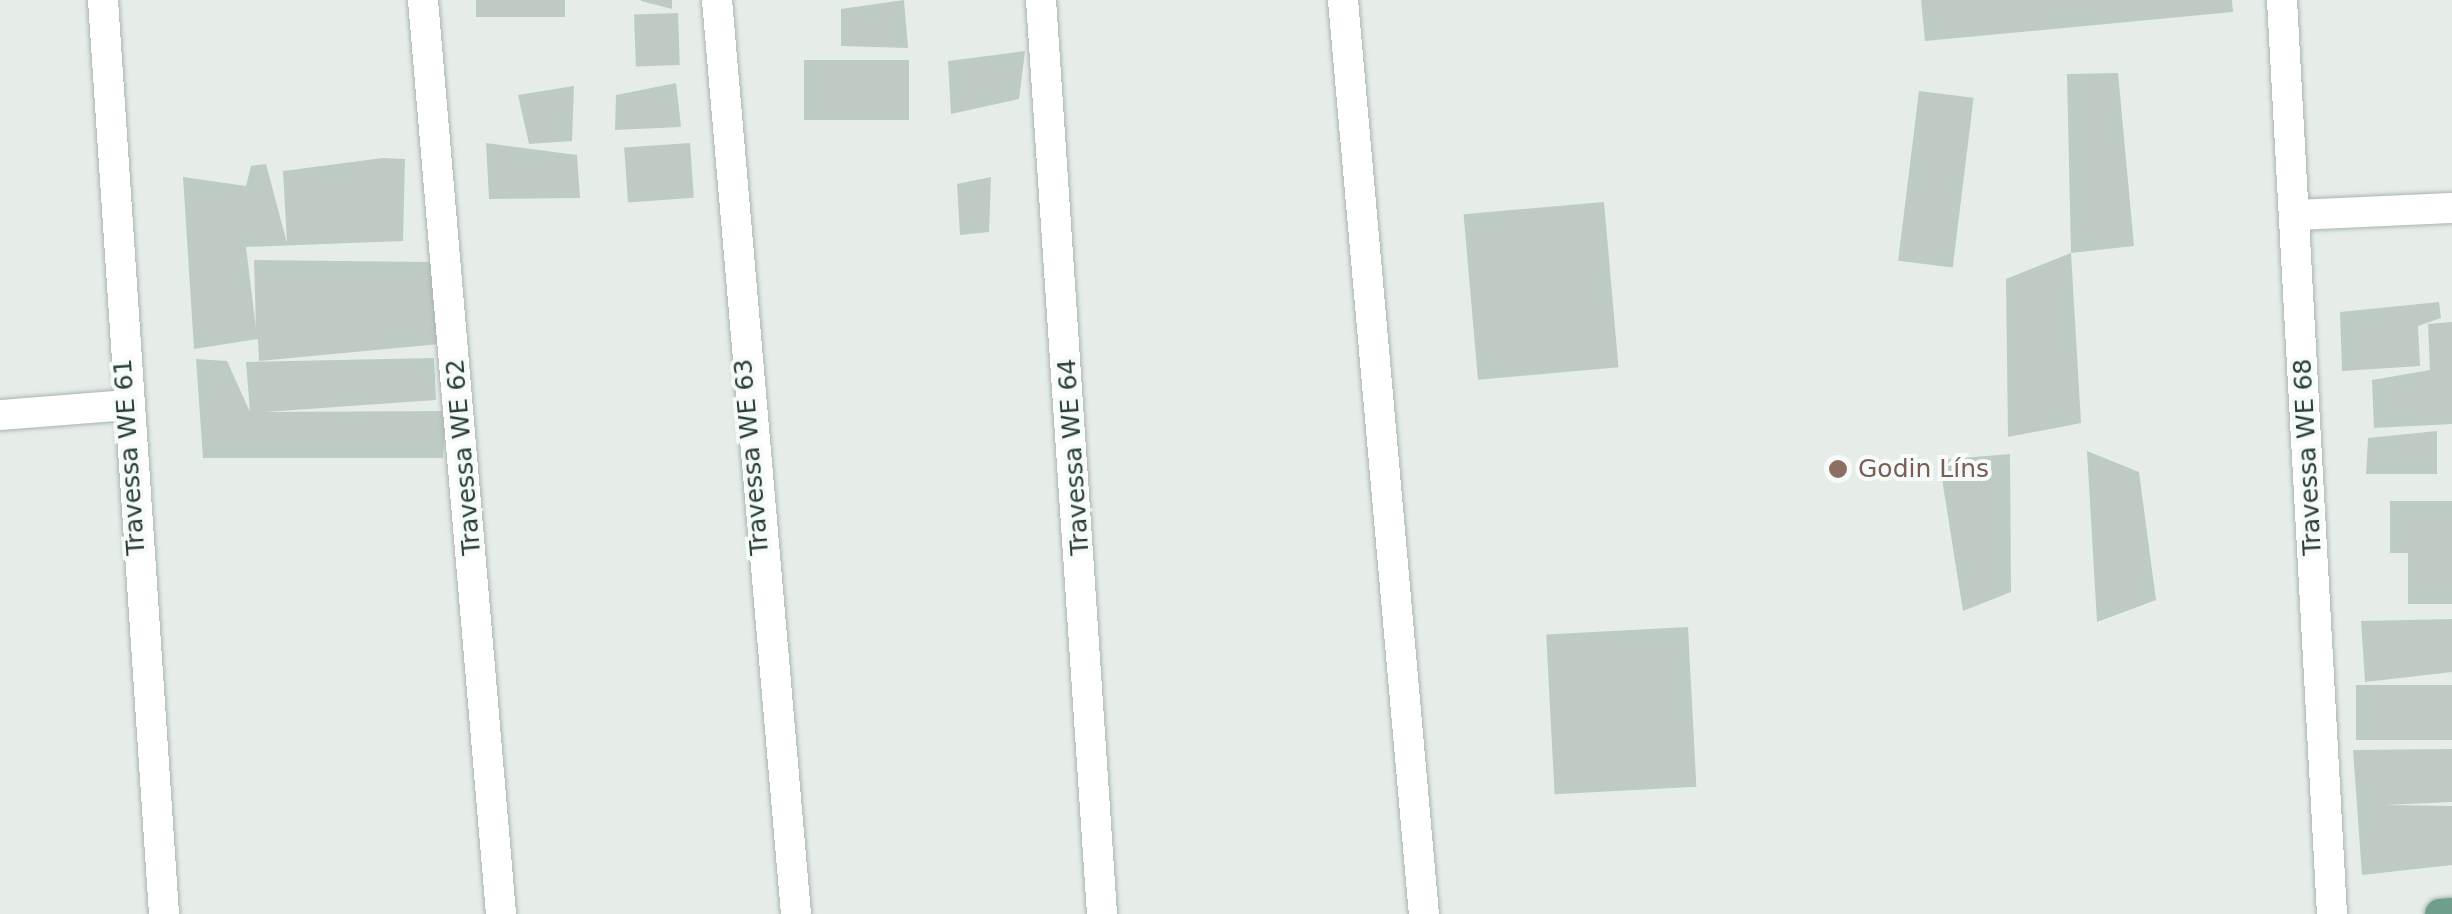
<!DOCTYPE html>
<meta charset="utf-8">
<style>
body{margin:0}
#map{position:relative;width:2452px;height:914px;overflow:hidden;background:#e6ede9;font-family:"DejaVu Sans",sans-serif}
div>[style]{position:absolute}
.building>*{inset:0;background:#becbc4;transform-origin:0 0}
.roads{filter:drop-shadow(0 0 2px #a9b5af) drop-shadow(0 0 2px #a9b5af)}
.minor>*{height:30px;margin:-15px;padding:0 15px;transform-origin:15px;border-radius:15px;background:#fff}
.major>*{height:30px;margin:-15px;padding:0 15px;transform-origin:15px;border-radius:15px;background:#6f9e8b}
.dots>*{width:28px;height:28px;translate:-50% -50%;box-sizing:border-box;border:5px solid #f6faf8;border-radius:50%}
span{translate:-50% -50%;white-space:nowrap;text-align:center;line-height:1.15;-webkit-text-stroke:8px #f6faf8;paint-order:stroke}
.street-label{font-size:25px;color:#263e34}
.education-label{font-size:25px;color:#785e54}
.left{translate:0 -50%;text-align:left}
</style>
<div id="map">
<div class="building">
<i style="left:476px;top:0;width:89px;height:17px"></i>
<i style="clip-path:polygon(672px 0,672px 9px,641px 1px,641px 0)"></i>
<i style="clip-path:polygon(904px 0,908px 48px,841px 46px,841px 9px)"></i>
<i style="clip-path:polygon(1921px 0,2232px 0,2233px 12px,1925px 41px)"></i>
<i style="left:678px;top:13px;width:52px;height:44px;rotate:88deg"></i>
<i style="clip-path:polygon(1025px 51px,1019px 99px,951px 114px,948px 61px)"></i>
<i style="left:804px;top:60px;width:105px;height:60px"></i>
<i style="clip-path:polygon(2118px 73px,2134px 246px,2071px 253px,2067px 74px)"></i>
<i style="clip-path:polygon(676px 83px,681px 127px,615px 130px,616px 95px)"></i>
<i style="clip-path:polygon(574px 86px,572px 141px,529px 144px,518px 95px)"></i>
<i style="left:1919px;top:91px;width:55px;height:171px;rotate:7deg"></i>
<i style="clip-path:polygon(486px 143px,577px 155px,580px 198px,489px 199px)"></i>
<i style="left:690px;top:143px;width:55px;height:66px;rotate:86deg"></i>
<i style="clip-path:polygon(383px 158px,405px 159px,403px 241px,246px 247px,256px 328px,254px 260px,429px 262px,450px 343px,259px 361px,258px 339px,194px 349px,183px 177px,246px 186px,251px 166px,266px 164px,287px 243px,283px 171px)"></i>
<i style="clip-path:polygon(991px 177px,989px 232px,960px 235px,957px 184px)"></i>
<i style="left:1604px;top:202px;width:166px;height:141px;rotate:85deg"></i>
<i style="clip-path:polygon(2071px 253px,2081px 423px,2008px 437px,2006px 279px)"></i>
<i style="clip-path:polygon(2439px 302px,2441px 318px,2418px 326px,2420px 366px,2342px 371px,2340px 312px)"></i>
<i style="clip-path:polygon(2452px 322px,2452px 424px,2374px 428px,2372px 380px,2430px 370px,2428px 324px)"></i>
<i style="clip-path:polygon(434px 358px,436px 400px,265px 412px,446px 411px,443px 458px,203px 458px,196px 359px,227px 361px,250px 412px,246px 362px)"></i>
<i style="clip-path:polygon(2437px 431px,2437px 474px,2366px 474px,2368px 438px)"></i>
<i style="clip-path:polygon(2087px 451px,2139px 472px,2156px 600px,2097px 622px)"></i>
<i style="clip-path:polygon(2010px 454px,2011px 592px,1963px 611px,1939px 460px)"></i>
<i style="left:2390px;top:501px;width:62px;height:52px"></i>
<i style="left:2452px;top:552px;width:52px;height:44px;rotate:90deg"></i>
<i style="clip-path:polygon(2452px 619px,2452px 672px,2365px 682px,2361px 621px)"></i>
<i style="left:1688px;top:627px;width:160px;height:142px;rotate:87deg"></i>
<i style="left:2452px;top:685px;width:55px;height:96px;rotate:90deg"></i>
<i style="clip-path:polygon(2452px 749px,2452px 802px,2385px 805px,2452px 806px,2452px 865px,2362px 875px,2353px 750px)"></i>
</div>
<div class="roads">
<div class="minor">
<i style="left:103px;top:0;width:916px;rotate:86.18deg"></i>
<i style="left:423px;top:0;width:917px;rotate:85.12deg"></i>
<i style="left:717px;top:0;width:917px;rotate:85.06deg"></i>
<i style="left:1041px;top:0;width:916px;rotate:86.18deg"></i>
<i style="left:1343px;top:0;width:918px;rotate:84.94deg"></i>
<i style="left:2282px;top:0;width:915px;rotate:86.87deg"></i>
<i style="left:2295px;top:215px;width:157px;rotate:-2.6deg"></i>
<i style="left:0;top:415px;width:126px;rotate:-4.5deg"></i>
</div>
<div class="major">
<i style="left:2440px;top:914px;width:12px;rotate:-5deg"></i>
</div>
</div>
<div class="dots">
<i style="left:1838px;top:469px;background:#8d6e63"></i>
</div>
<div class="street-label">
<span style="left:130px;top:457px;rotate:-94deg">Travessa WE 61</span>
<span style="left:464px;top:457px;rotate:-95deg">Travessa WE 62</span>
<span style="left:752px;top:457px;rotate:-95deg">Travessa WE 63</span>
<span style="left:1074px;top:457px;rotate:-94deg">Travessa WE 64</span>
<span style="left:2308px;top:457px;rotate:-93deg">Travessa WE 68</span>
</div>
<div class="education-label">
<span class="left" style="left:1858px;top:469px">Godin Líns</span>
</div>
</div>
